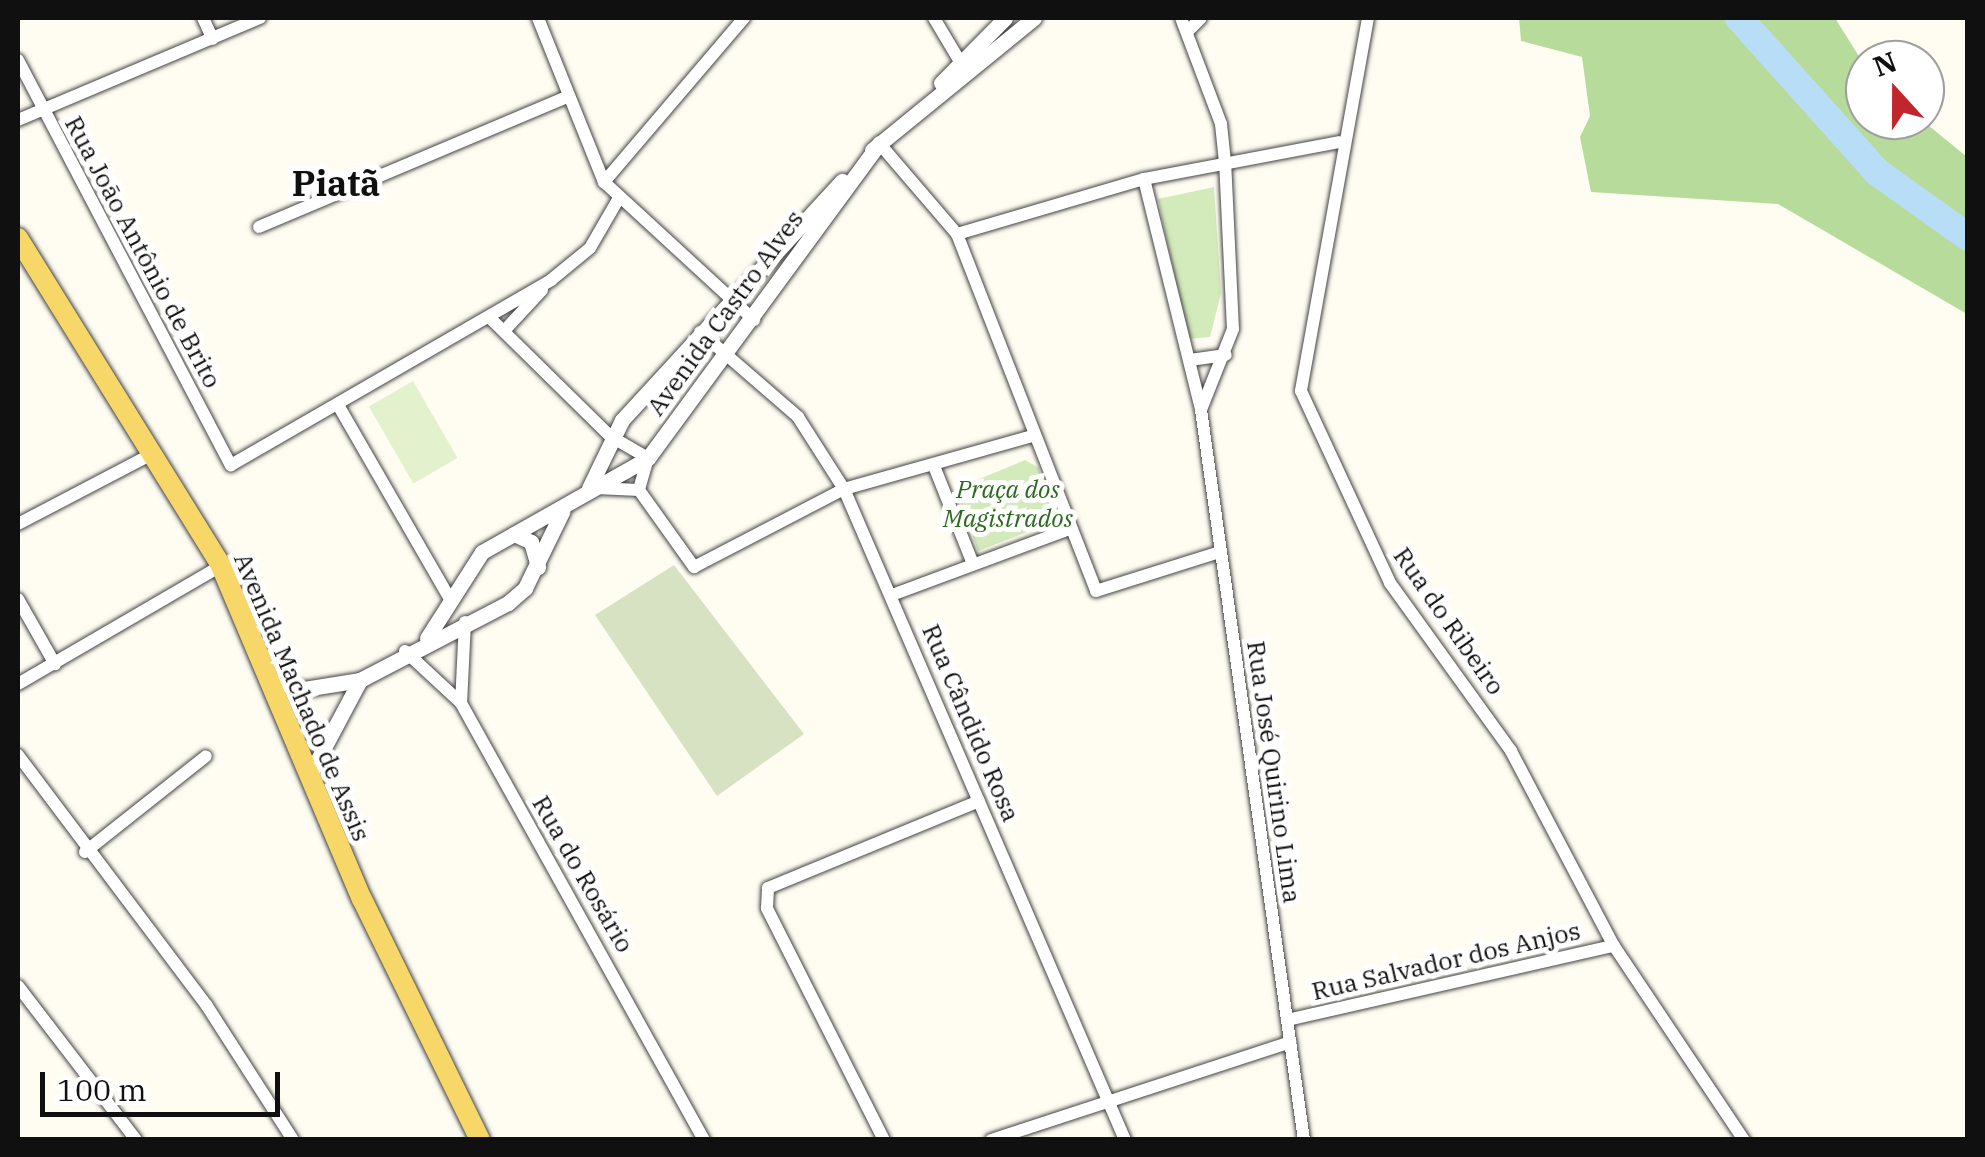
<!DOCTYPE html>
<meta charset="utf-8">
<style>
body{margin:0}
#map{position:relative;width:1985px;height:1157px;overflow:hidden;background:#fffdf2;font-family:"IBM Plex Serif",serif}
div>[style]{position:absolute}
.green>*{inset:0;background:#d3eabb}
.forest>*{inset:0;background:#b7db9a}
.cemetery>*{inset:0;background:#d7e2c2}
.pitch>*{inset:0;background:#e4f1cd;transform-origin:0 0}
.river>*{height:28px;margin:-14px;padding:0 14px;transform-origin:14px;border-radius:14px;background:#b7def6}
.roads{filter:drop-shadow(0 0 2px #434343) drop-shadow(0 0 2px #434343)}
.minor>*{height:12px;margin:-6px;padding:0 6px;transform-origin:6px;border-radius:6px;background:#fff}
.tertiary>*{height:15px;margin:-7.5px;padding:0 7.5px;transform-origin:7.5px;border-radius:7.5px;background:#fff}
.primary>*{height:20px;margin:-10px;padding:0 10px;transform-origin:10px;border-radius:10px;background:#f8d769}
span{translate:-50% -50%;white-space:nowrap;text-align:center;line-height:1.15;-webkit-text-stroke:10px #fff;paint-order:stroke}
.street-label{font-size:25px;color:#101010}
.park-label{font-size:25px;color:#2d691f;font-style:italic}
.district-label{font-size:35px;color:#101010;font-weight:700}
.frame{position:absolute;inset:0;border:20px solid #101010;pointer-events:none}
.north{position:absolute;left:1845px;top:40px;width:100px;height:100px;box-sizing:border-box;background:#fff;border:2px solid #9f9f9f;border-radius:50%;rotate:339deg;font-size:28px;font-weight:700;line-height:40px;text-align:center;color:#101010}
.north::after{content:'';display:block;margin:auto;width:35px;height:45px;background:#c1262c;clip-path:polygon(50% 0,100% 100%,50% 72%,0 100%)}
.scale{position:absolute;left:40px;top:1072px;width:240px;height:45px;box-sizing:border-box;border:5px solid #101010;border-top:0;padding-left:12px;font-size:30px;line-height:35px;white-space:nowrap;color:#101010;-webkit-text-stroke:8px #fff;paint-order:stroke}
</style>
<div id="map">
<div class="green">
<i style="clip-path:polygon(1214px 187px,1221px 293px,1210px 337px,1188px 339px,1158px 199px)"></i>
<i style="clip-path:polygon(1025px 460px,1039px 468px,1055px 521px,978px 551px,955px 489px)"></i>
</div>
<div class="forest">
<i style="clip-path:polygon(1519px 18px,1835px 18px,1865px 66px,1865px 120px,1922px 120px,1967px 157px,1967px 314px,1778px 204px,1591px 192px,1580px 137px,1590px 116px,1582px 57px,1521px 41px)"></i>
</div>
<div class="cemetery">
<i style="clip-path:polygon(674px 565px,804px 734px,717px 796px,595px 615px)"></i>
</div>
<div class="pitch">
<i style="left:413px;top:381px;width:89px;height:51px;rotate:60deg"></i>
</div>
<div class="river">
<i style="left:1739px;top:18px;width:207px;rotate:48.1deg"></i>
<i style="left:1877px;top:172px;width:112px;rotate:35.5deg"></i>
</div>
<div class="roads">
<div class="minor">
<i style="left:203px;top:18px;width:23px;rotate:65deg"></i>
<i style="left:538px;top:18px;width:177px;rotate:68.1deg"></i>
<i style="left:604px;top:182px;width:204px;rotate:42.6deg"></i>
<i style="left:934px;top:18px;width:61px;rotate:59.2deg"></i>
<i style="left:1181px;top:18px;width:113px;rotate:69.3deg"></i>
<i style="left:1221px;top:124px;width:36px;rotate:84deg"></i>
<i style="left:1225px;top:160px;width:169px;rotate:87.3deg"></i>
<i style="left:1233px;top:329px;width:87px;rotate:111.6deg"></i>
<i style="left:1368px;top:18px;width:379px;rotate:100.2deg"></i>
<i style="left:1301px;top:391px;width:212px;rotate:65.1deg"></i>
<i style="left:1390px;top:583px;width:207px;rotate:54.2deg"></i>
<i style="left:1511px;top:751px;width:221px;rotate:62.2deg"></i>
<i style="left:1614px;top:946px;width:234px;rotate:56.2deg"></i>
<i style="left:1188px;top:31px;width:18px;rotate:-45deg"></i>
<i style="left:18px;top:60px;width:458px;rotate:62.3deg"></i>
<i style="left:231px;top:465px;width:370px;rotate:-30deg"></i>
<i style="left:551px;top:280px;width:50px;rotate:-39.4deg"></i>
<i style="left:590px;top:248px;width:58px;rotate:-59.9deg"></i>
<i style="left:18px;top:120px;width:263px;rotate:-22.9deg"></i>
<i style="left:879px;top:143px;width:120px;rotate:49.4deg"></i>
<i style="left:957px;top:234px;width:383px;rotate:68.7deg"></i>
<i style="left:1096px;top:591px;width:130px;rotate:-17.5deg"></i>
<i style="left:1144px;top:179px;width:238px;rotate:76.1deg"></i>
<i style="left:1201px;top:410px;width:737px;rotate:81.97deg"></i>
<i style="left:604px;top:182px;width:216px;rotate:-49.5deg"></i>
<i style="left:259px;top:227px;width:331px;rotate:-22.9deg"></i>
<i style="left:957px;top:234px;width:195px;rotate:-16.4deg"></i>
<i style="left:1144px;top:179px;width:199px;rotate:-10.7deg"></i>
<i style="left:489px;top:317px;width:170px;rotate:44.5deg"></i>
<i style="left:610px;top:436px;width:44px;rotate:30.1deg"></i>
<i style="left:648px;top:458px;width:33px;rotate:106deg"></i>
<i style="left:639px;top:490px;width:95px;rotate:54.5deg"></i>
<i style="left:694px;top:567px;width:169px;rotate:-27.5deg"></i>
<i style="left:844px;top:489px;width:196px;rotate:-15.7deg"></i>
<i style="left:504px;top:331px;width:56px;rotate:-47.2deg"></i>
<i style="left:700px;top:332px;width:130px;rotate:40.9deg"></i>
<i style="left:798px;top:417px;width:85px;rotate:57.4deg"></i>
<i style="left:844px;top:489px;width:709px;rotate:66.65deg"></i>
<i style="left:1190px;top:360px;width:36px;rotate:-8deg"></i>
<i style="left:338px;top:405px;width:224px;rotate:60deg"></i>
<i style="left:934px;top:466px;width:105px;rotate:68.3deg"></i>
<i style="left:596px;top:488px;width:43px;rotate:2.7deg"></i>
<i style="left:18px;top:524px;width:147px;rotate:-27.6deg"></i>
<i style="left:892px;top:595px;width:189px;rotate:-20.4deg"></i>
<i style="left:18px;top:599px;width:75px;rotate:60.4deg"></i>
<i style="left:465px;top:622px;width:81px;rotate:92.8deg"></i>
<i style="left:461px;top:703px;width:500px;rotate:60.92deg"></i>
<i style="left:405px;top:651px;width:74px;rotate:42.8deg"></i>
<i style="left:18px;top:684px;width:235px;rotate:-30.2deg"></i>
<i style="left:18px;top:755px;width:314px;rotate:53deg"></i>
<i style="left:207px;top:1006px;width:159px;rotate:57.3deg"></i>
<i style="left:85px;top:852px;width:154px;rotate:-38.4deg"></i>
<i style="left:18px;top:986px;width:194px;rotate:52.5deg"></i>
<i style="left:1287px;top:1020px;width:335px;rotate:-12.8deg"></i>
<i style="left:884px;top:1140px;width:260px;rotate:-116.8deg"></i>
<i style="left:767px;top:908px;width:20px;rotate:-87deg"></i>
<i style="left:768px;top:888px;width:228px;rotate:-22.4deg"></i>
<i style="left:991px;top:1140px;width:315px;rotate:-18.1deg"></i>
</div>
<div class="tertiary">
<i style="left:941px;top:83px;width:91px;rotate:-45.4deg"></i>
<i style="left:872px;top:150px;width:209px;rotate:-39.2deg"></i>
<i style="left:589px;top:488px;width:76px;rotate:-64.1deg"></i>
<i style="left:622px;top:420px;width:325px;rotate:-47.4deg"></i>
<i style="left:514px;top:534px;width:19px;rotate:25deg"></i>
<i style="left:531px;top:542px;width:26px;rotate:74deg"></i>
<i style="left:427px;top:638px;width:102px;rotate:-57.4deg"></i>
<i style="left:482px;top:552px;width:191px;rotate:-29.5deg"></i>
<i style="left:648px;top:458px;width:391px;rotate:-53.7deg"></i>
<i style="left:268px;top:679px;width:37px;rotate:16deg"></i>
<i style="left:304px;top:689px;width:57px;rotate:-9.1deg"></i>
<i style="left:360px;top:680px;width:167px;rotate:-27.5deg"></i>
<i style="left:508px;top:603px;width:23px;rotate:-41deg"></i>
<i style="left:525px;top:588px;width:85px;rotate:-64deg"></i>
<i style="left:309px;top:776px;width:109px;rotate:-62deg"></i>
</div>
<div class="primary">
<i style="left:18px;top:238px;width:386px;rotate:58.2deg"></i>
<i style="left:221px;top:566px;width:362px;rotate:67.1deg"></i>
<i style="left:362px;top:899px;width:268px;rotate:63.9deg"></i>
</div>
</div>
<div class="street-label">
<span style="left:143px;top:252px;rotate:62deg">Rua João Antônio de Brito</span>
<span style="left:725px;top:313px;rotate:-54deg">Avenida Castro Alves</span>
<span style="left:1449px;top:621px;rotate:55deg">Rua do Ribeiro</span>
<span style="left:302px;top:697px;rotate:67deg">Avenida Machado de Assis</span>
<span style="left:971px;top:723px;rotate:67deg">Rua Cândido Rosa</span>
<span style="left:1274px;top:772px;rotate:82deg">Rua José Quirino Lima</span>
<span style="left:583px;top:874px;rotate:60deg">Rua do Rosário</span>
<span style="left:1446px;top:961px;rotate:-13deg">Rua Salvador dos Anjos</span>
</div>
<div class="park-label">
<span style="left:1008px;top:504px">Praça dos<br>Magistrados</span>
</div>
<div class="district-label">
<span style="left:336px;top:183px">Piatã</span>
</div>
<div class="frame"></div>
<div class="north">N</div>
<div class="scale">100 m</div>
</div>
